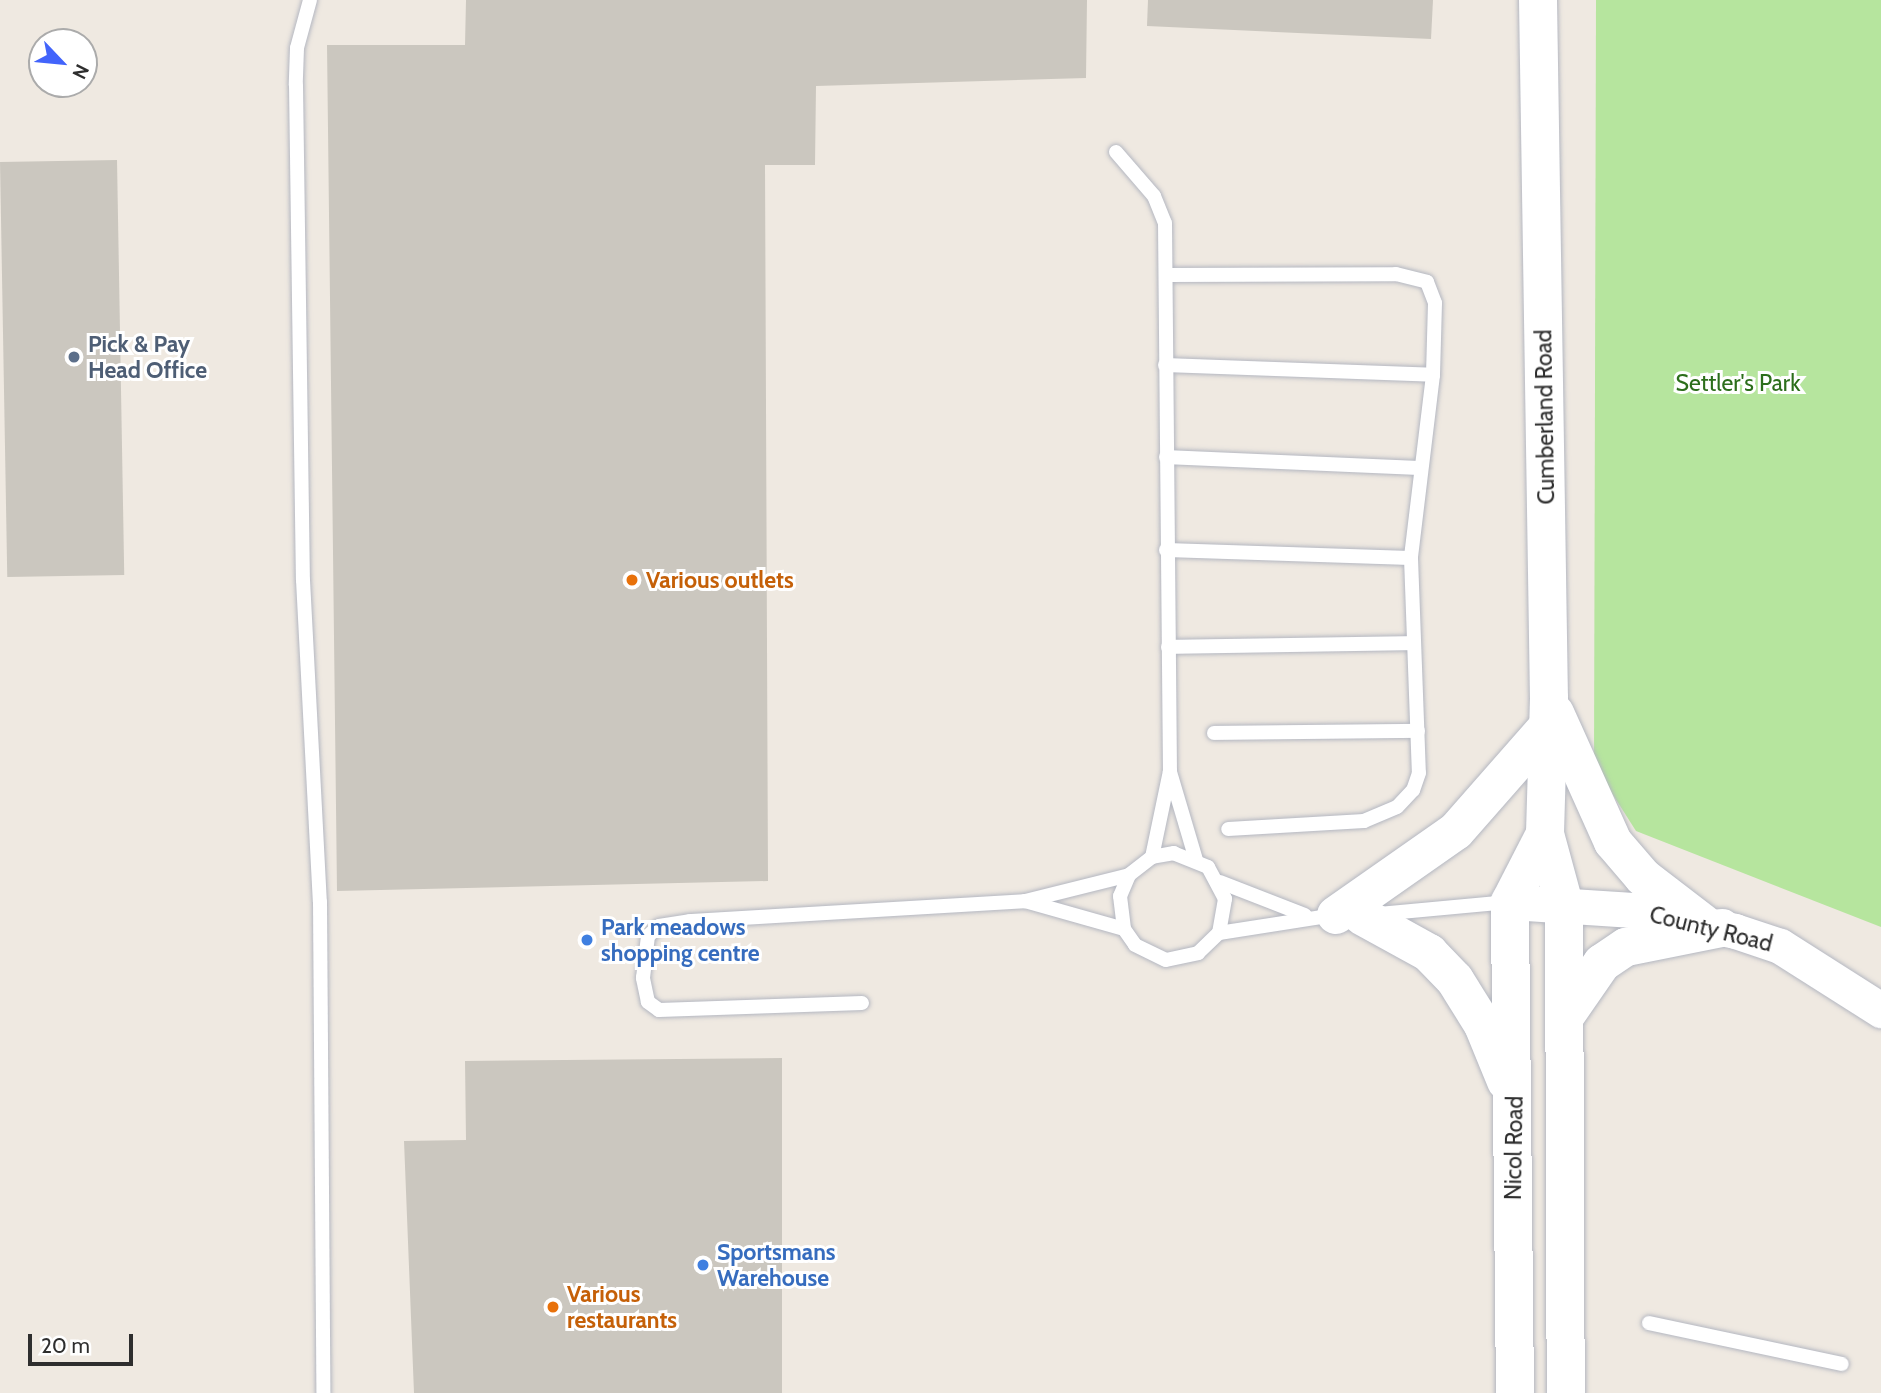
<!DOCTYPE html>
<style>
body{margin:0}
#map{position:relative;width:1881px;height:1393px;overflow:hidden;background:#efe9e1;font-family:Cabin,sans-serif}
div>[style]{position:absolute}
.green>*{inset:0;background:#b6e59e}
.building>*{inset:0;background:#cbc7bf;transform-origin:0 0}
.roads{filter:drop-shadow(0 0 2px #b4b7c1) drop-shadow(0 0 2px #b4b7c1)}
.service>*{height:14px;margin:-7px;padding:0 7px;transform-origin:7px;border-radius:7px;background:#fff}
.tertiary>*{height:35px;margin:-17.5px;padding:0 17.5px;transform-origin:17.5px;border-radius:17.5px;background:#fff}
.secondary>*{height:38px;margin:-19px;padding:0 19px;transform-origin:19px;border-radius:19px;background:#fff}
.dots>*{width:19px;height:19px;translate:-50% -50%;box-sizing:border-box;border:4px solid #fff;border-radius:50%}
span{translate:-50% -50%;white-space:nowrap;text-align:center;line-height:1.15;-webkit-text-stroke:6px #fff;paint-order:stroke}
.service-label{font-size:23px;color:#4e5e75;font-weight:700}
.left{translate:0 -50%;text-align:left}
.park-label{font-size:23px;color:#2c6e1b}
.street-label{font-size:23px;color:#2e2e2e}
.food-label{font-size:23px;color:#c56008;font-weight:700}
.shop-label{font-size:23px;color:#366cbe;font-weight:700}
.north{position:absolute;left:28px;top:28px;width:70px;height:70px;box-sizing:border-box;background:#fff;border:2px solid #ababab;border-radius:50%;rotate:116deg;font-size:19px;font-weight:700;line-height:28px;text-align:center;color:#2e2e2e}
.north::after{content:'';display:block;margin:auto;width:24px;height:32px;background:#4264fb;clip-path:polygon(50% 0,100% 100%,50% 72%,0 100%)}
.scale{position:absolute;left:28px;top:1334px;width:105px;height:32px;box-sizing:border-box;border:4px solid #2e2e2e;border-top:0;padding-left:9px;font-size:21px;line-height:24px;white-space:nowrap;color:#2e2e2e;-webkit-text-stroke:5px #fff;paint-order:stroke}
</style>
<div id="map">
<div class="green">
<i style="clip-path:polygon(1596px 0,1881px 0,1881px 927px,1636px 831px,1594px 765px)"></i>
</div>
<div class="building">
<i style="clip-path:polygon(466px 0,1087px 0,1086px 78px,816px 86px,815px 165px,765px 165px,768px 881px,337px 891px,327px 45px,465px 45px)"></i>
<i style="clip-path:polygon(1148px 0,1433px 0,1431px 39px,1147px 26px)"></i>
<i style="left:117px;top:160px;width:415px;height:117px;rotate:89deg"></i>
<i style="clip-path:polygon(782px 1058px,782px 1393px,414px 1393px,404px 1141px,466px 1140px,465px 1061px)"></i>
</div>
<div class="roads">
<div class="service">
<i style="left:310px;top:0;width:50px;rotate:105.2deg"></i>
<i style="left:297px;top:48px;width:37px;rotate:92deg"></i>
<i style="left:296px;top:85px;width:495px;rotate:89.2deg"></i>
<i style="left:303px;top:580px;width:322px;rotate:87deg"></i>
<i style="left:320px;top:902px;width:491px;rotate:89.6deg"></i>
<i style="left:1116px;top:152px;width:58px;rotate:49.2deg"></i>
<i style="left:1154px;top:196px;width:29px;rotate:68deg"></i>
<i style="left:1165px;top:223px;width:548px;rotate:89.48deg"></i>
<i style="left:1170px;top:771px;width:88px;rotate:101.8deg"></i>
<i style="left:1166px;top:275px;width:230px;rotate:-0.2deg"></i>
<i style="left:1396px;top:274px;width:32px;rotate:14deg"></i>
<i style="left:1427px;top:282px;width:22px;rotate:69deg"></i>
<i style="left:1435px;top:303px;width:72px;rotate:91.6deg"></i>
<i style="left:1433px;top:375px;width:184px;rotate:96.9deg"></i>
<i style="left:1411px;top:558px;width:215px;rotate:87.9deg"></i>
<i style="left:1419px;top:773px;width:18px;rotate:109deg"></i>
<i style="left:1413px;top:790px;width:23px;rotate:133deg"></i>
<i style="left:1397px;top:807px;width:36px;rotate:157deg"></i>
<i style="left:1364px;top:821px;width:136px;rotate:176.6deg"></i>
<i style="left:1165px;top:365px;width:268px;rotate:2.1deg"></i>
<i style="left:1166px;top:457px;width:252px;rotate:2.5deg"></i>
<i style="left:1166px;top:550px;width:245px;rotate:1.9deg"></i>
<i style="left:1168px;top:647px;width:245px;rotate:-0.9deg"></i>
<i style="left:1214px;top:733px;width:204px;rotate:-0.6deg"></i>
<i style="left:1170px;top:772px;width:92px;rotate:73.5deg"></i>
<i style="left:1220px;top:882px;width:91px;rotate:21.2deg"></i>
<i style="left:1025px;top:901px;width:103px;rotate:15.8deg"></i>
<i style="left:1379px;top:914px;width:130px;rotate:-5.3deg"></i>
<i style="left:1219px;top:933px;width:35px;rotate:-80deg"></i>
<i style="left:1225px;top:899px;width:36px;rotate:-118deg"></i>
<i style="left:1208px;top:867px;width:37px;rotate:-158deg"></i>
<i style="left:1174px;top:853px;width:22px;rotate:170deg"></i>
<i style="left:1152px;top:857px;width:29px;rotate:142deg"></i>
<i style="left:1129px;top:875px;width:23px;rotate:113deg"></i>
<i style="left:1120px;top:896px;width:33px;rotate:83deg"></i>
<i style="left:1124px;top:929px;width:19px;rotate:55deg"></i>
<i style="left:1135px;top:945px;width:34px;rotate:26deg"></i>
<i style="left:1166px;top:960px;width:33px;rotate:-12deg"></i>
<i style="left:1198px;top:953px;width:29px;rotate:-44deg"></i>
<i style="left:1219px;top:933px;width:116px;rotate:-8.9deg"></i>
<i style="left:862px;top:1003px;width:203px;rotate:178deg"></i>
<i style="left:659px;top:1010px;width:14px;rotate:-144deg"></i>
<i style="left:648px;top:1002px;width:25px;rotate:-102deg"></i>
<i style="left:643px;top:978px;width:42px;rotate:-83.2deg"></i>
<i style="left:648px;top:936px;width:15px;rotate:-42deg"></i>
<i style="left:659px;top:926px;width:31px;rotate:-9deg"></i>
<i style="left:690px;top:921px;width:336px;rotate:-3.4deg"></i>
<i style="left:1025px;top:901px;width:107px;rotate:-14deg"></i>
<i style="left:1649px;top:1323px;width:197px;rotate:12deg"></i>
</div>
<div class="tertiary">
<i style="left:1510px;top:902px;width:123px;rotate:3.7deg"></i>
<i style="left:1633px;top:910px;width:104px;rotate:11.6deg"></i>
<i style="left:1735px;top:931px;width:47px;rotate:18.4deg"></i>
<i style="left:1780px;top:946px;width:120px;rotate:32.4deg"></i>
</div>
<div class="secondary">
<i style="left:1538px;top:0;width:698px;rotate:89.1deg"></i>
<i style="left:1549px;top:698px;width:136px;rotate:91.7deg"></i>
<i style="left:1545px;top:834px;width:73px;rotate:74.8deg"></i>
<i style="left:1564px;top:904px;width:489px;rotate:89.8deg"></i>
<i style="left:1555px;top:713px;width:141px;rotate:65.8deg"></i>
<i style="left:1613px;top:842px;width:46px;rotate:49.4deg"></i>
<i style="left:1643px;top:877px;width:76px;rotate:37.5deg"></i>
<i style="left:1336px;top:915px;width:146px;rotate:-35deg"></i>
<i style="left:1456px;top:831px;width:141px;rotate:-48.7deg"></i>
<i style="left:1362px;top:916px;width:77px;rotate:28.9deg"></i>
<i style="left:1429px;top:953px;width:37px;rotate:46deg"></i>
<i style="left:1455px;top:980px;width:53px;rotate:58.1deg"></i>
<i style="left:1483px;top:1025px;width:61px;rotate:67.7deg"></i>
<i style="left:1564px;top:1018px;width:67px;rotate:-55.4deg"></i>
<i style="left:1602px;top:963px;width:29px;rotate:-34deg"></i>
<i style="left:1626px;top:947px;width:98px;rotate:-11.2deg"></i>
<i style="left:1515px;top:1393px;width:491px;rotate:-90.6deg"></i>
<i style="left:1510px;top:902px;width:76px;rotate:-62.8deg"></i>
</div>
</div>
<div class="dots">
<i style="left:74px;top:357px;background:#5c6f8a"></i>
<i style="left:632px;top:580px;background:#e8710a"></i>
<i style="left:587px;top:940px;background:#3f7fe0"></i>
<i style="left:703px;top:1265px;background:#3f7fe0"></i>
<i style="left:553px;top:1307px;background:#e8710a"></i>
</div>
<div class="service-label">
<span class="left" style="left:88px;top:357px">Pick &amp; Pay<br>Head Office</span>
</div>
<div class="park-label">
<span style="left:1738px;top:383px">Settler's Park</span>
</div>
<div class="street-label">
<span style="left:1545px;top:417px;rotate:-91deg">Cumberland Road</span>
<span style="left:1711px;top:929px;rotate:14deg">County Road</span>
<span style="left:1514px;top:1148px;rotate:-89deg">Nicol Road</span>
</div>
<div class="food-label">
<span class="left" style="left:646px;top:580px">Various outlets</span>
<span class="left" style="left:567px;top:1307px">Various<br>restaurants</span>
</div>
<div class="shop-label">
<span class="left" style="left:601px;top:940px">Park meadows<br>shopping centre</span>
<span class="left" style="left:717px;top:1265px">Sportsmans<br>Warehouse</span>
</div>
<div class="north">N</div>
<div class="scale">20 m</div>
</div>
